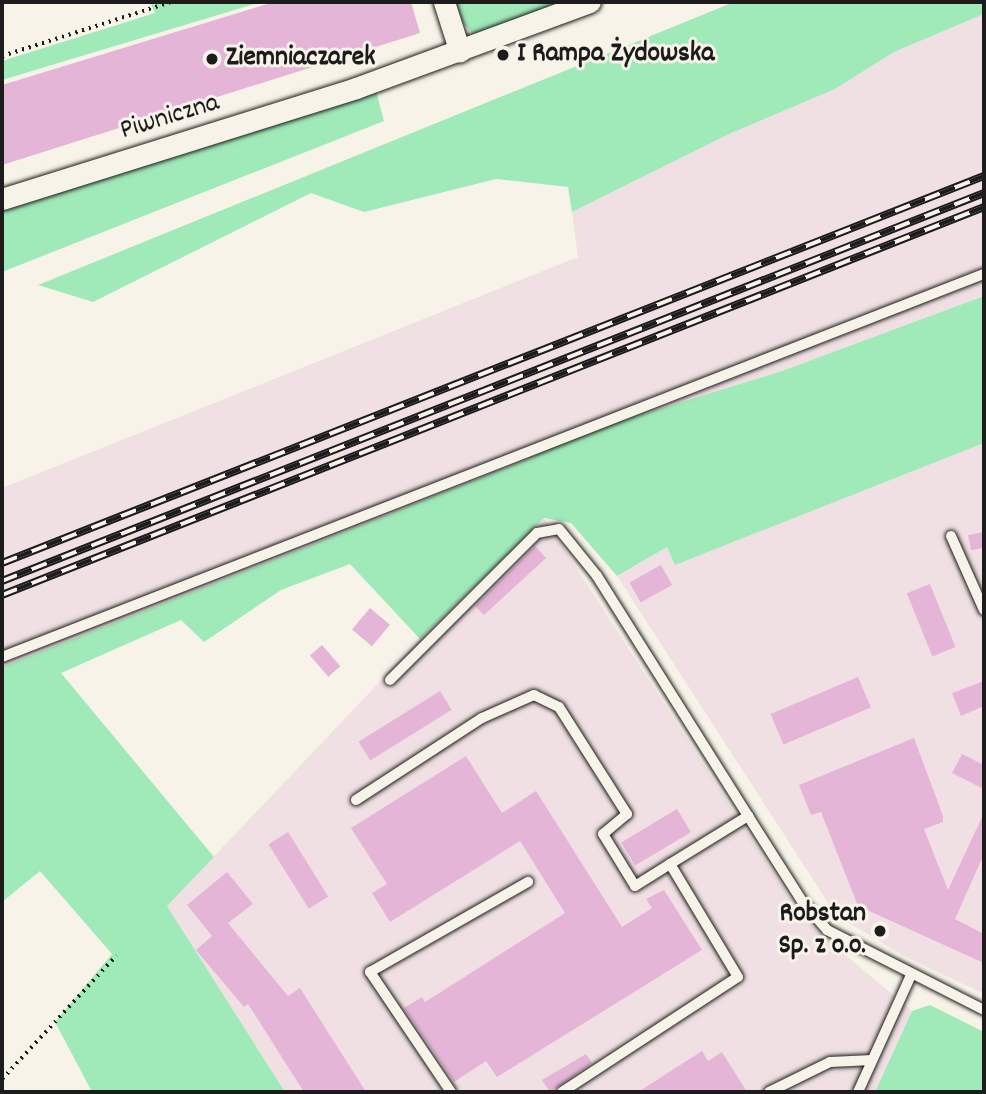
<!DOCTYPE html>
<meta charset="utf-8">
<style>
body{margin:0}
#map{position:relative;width:986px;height:1094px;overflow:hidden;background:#f7f3e8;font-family:Dekko,sans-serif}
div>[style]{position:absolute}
.built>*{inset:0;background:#f1e0e3}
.green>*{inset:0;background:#a0eab9}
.building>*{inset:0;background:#e4b5d7;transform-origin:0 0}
.path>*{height:3.5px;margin-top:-1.75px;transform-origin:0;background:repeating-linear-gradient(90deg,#1c1c1c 0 2px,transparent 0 7px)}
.roads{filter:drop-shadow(0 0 2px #1c1c1c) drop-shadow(0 0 2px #1c1c1c)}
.lane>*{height:10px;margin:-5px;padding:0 5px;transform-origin:5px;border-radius:5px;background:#f7f3e8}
.street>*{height:21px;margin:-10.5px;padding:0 10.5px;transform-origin:10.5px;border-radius:10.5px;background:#f7f3e8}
.rail>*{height:8px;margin-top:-4px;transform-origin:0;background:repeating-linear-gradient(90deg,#f7f3e8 0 16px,#1c1c1c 0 32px);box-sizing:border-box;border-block:2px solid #1c1c1c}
.dots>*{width:19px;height:19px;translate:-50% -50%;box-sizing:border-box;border:4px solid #f7f3e8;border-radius:50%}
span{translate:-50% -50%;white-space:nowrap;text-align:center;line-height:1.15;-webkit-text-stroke:6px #f7f3e8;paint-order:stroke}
.poi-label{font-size:28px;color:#1c1c1c;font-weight:700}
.left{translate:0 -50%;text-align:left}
.right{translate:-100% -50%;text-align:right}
.street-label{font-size:28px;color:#1c1c1c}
.frame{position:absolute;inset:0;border:4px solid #1c1c1c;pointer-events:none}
</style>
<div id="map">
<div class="built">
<i style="clip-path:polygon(984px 14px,984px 296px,782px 371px,575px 435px,531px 458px,2px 667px,2px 488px,578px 257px,572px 212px,729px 134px,835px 89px,894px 52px)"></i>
<i style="clip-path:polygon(984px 443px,984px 994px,904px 956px,836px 915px,617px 576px,667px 547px,676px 564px)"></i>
<i style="clip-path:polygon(544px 518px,804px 920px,912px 1011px,875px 1092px,285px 1092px,167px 906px,481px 575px)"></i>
</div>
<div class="green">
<i style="clip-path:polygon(150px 2px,261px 2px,2px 80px,2px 61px,155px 13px)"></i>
<i style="clip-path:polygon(452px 2px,555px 2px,555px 4px,475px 36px,457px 17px)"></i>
<i style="clip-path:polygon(734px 2px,984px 2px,984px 14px,894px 52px,835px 89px,729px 134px,572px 212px,568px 187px,496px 179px,364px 212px,311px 193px,93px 302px,38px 285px)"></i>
<i style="clip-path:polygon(376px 91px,384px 121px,2px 272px,2px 209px)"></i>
<i style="clip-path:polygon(984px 296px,984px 443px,675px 565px,667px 547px,617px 576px,571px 523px,544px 518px,420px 639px,350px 564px,281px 590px,204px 642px,181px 620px,61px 673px,214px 857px,167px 906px,285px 1092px,92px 1092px,55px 1022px,112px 954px,40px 871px,2px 902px,2px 667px,531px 458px,575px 435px,782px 371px)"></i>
<i style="clip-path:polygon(930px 1005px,984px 1032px,984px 1092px,875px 1092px,912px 1011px)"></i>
</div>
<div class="building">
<i style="clip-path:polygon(274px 2px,411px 2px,420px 33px,2px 165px,2px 85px)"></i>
<i style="clip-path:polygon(984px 532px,984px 548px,971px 550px,968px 535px)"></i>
<i style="clip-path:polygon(535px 546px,546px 558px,484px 615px,475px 606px)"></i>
<i style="left:661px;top:565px;width:23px;height:36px;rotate:61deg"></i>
<i style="left:930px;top:584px;width:68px;height:25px;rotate:68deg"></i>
<i style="left:370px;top:608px;width:26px;height:28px;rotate:40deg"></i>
<i style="left:322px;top:645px;width:28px;height:16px;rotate:49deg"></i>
<i style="left:858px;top:677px;width:33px;height:95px;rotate:67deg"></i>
<i style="clip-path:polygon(984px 681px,984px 706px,961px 716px,952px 693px)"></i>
<i style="left:440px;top:691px;width:22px;height:96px;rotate:58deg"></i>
<i style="clip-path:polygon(914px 738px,943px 816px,943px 822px,924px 829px,948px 890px,984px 813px,984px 854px,955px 919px,984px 934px,984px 963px,858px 906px,821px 812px,811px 815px,799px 785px)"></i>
<i style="clip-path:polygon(962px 754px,984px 765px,984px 789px,952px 773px)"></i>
<i style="clip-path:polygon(466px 756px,502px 813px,536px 791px,622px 927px,652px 908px,646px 899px,664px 890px,702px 950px,497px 1077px,486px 1061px,454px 1082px,404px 1008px,422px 997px,425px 1002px,565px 913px,520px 841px,390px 922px,372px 893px,387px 884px,351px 828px)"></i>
<i style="left:677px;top:809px;width:27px;height:65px;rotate:59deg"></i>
<i style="left:288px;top:832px;width:76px;height:23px;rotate:58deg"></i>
<i style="clip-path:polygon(227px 872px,253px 904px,228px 923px,288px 996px,300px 988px,366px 1092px,304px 1092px,248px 1004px,244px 1007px,196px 950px,212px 936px,187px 905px)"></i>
<i style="clip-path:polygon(702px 1051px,708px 1061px,722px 1052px,747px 1092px,638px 1092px)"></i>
<i style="clip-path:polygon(586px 1054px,592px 1063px,550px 1092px,542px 1080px)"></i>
</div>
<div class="path">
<i style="left:2px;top:56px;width:177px;rotate:-17.7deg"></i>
<i style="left:2px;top:1079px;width:168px;rotate:-47.2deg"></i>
</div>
<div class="roads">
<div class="lane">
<i style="left:951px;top:536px;width:81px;rotate:66deg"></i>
<i style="left:2px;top:657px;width:1054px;rotate:-21.31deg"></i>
<i style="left:390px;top:680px;width:208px;rotate:-45deg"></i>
<i style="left:537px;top:533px;width:22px;rotate:-10deg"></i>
<i style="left:559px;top:529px;width:60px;rotate:51deg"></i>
<i style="left:597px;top:576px;width:284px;rotate:57.8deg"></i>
<i style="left:356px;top:800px;width:150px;rotate:-33.1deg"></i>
<i style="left:482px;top:718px;width:57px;rotate:-23.9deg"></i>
<i style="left:534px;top:695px;width:28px;rotate:26deg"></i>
<i style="left:559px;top:707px;width:127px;rotate:57.6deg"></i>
<i style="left:627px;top:814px;width:31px;rotate:140deg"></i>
<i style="left:603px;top:834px;width:61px;rotate:58.4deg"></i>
<i style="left:635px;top:886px;width:41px;rotate:-32.2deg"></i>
<i style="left:451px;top:1092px;width:145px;rotate:-124deg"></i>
<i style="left:370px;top:972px;width:182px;rotate:-29.7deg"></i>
<i style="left:562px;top:1092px;width:210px;rotate:-33.2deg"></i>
<i style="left:738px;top:977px;width:132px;rotate:-121deg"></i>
<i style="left:670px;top:864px;width:92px;rotate:-31.6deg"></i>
<i style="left:748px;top:816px;width:101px;rotate:57.6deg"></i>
<i style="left:802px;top:901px;width:38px;rotate:49deg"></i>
<i style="left:827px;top:930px;width:176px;rotate:27deg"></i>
<i style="left:769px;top:1092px;width:68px;rotate:-26.2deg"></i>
<i style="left:830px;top:1062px;width:42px;rotate:-2.7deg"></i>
<i style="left:858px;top:1092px;width:128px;rotate:-65.6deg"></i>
</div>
<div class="street">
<i style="left:444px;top:2px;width:52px;rotate:72.3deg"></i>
<i style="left:2px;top:199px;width:371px;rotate:-17.4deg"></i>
<i style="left:356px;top:88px;width:249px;rotate:-20.2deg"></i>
</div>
</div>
<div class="rail">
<i style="left:2px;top:563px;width:1056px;rotate:-21.51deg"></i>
<i style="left:2px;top:581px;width:1056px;rotate:-21.56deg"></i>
<i style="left:2px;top:595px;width:1056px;rotate:-21.56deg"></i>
</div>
<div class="dots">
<i style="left:503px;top:55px;background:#1c1c1c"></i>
<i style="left:212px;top:59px;background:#1c1c1c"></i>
<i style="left:880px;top:931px;background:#1c1c1c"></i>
</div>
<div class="poi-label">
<span class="left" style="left:517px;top:55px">I Rampa Żydowska</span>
<span class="left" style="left:226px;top:59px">Ziemniaczarek</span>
<span class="right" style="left:866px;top:931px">Robstan<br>Sp. z o.o.</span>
</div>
<div class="street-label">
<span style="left:170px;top:118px;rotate:-17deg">Piwniczna</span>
</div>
<div class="frame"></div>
</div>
